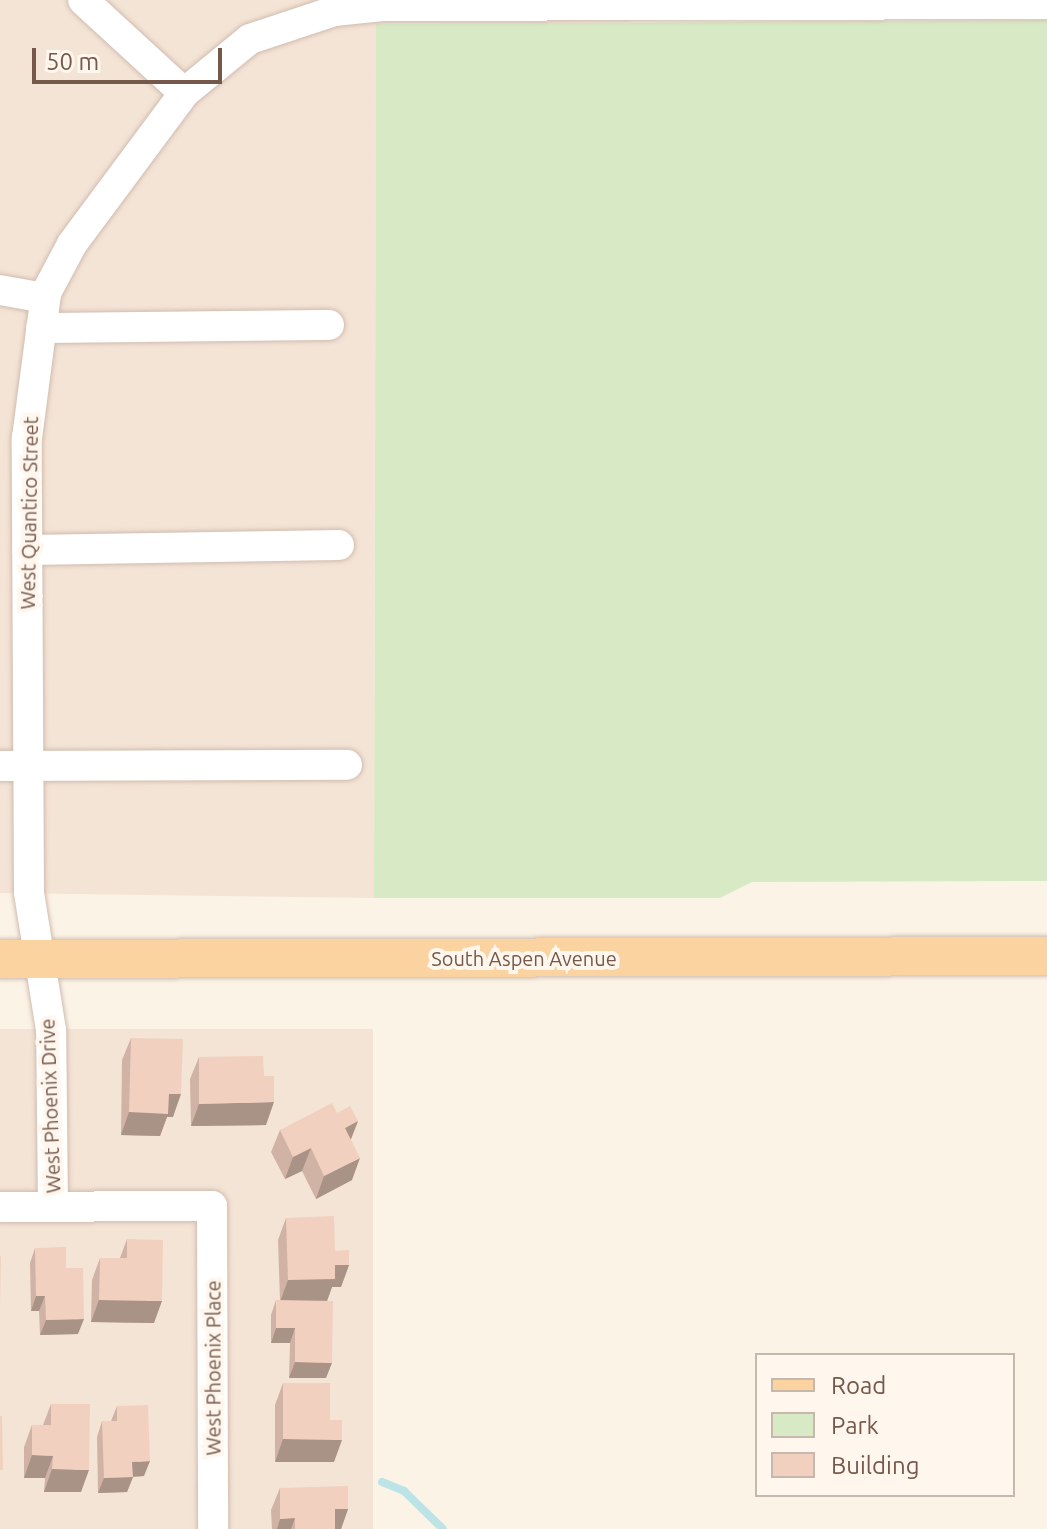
<!DOCTYPE html>
<style>
body{margin:0}
#map{position:relative;width:1047px;height:1529px;overflow:hidden;background:#fcf3e7;font-family:Ubuntu,sans-serif}
div>[style]{position:absolute}
.residential>*{inset:0;background:#f4e4d6;transform-origin:0 0}
.green>*{inset:0;background:#d7eac5}
.stream>*{height:8px;margin:-4px;padding:0 4px;transform-origin:4px;border-radius:4px;background:#bce3e6}
.roads{filter:drop-shadow(0 0 2px #d0bcaf) drop-shadow(0 0 2px #d0bcaf)}
.minor>*{height:30px;margin:-15px;padding:0 15px;transform-origin:15px;border-radius:15px;background:#fff}
.major>*{height:38px;margin:-19px;padding:0 19px;transform-origin:19px;border-radius:19px;background:#fad3a1}
.wall>*{inset:0;background:#d0b3a4}
.shaded-wall>*{inset:0;background:#a99286}
.building>*{inset:0;background:#f2d0bf}
span{translate:-50% -50%;white-space:nowrap;text-align:center;line-height:1.15;-webkit-text-stroke:8px #fff7ee;paint-order:stroke}
.street-label{font-size:20px;color:#76584b}
.legend{position:absolute;left:755px;top:1353px;width:260px;height:144px;box-sizing:border-box;background:#fff7ee;border:2px solid #c8b7ad;margin:0;padding:10px 14px;list-style:none;font-size:24px;color:#76584b}
.legend li{display:flex;align-items:center;gap:16px;height:40px}
.legend b{width:40px;border:2px solid #c8b7ad}
.scale{position:absolute;left:32px;top:48px;width:190px;height:36px;box-sizing:border-box;border:4px solid #76584b;border-top:0;padding-left:10px;font-size:24px;line-height:28px;white-space:nowrap;color:#76584b;-webkit-text-stroke:6px #fff7ee;paint-order:stroke}
</style>
<div id="map">
<div class="residential">
<i style="clip-path:polygon(0 0,631px 0,631px 22px,376px 25px,374px 898px,0 893px)"></i>
<i style="left:373px;top:1029px;width:500px;height:373px;rotate:90deg"></i>
</div>
<div class="green">
<i style="clip-path:polygon(1047px 20px,1047px 881px,752px 882px,720px 898px,374px 898px,376px 24px)"></i>
</div>
<div class="stream">
<i style="left:382px;top:1482px;width:24px;rotate:22deg"></i>
<i style="left:404px;top:1491px;width:54px;rotate:44.3deg"></i>
</div>
<div class="roads">
<div class="minor">
<i style="left:83px;top:0;width:137px;rotate:42.6deg"></i>
<i style="left:0;top:290px;width:46px;rotate:10.1deg"></i>
<i style="left:41px;top:328px;width:288px;rotate:-0.6deg"></i>
<i style="left:27px;top:550px;width:312px;rotate:-0.9deg"></i>
<i style="left:0;top:766px;width:347px;rotate:-0.2deg"></i>
<i style="left:0;top:1207px;width:212px;rotate:-0.3deg"></i>
<i style="left:212px;top:1206px;width:323px;rotate:89.8deg"></i>
<i style="left:53px;top:1207px;width:177px;rotate:-90.6deg"></i>
<i style="left:51px;top:1030px;width:140px;rotate:-99.1deg"></i>
<i style="left:29px;top:892px;width:454px;rotate:-90.3deg"></i>
<i style="left:27px;top:438px;width:146px;rotate:-82.5deg"></i>
<i style="left:46px;top:293px;width:55px;rotate:-62deg"></i>
<i style="left:72px;top:244px;width:188px;rotate:-53.4deg"></i>
<i style="left:184px;top:93px;width:85px;rotate:-39.3deg"></i>
<i style="left:250px;top:39px;width:89px;rotate:-18.4deg"></i>
<i style="left:334px;top:11px;width:49px;rotate:-5.8deg"></i>
<i style="left:383px;top:6px;width:664px;rotate:-0.17deg"></i>
</div>
<div class="major">
<i style="left:0;top:959px;width:1047px;rotate:-0.16deg"></i>
</div>
</div>
<div class="wall">
<i style="clip-path:polygon(131px 1038px,173px 1117px,167px 1117px,160px 1136px,121px 1135px,122px 1060px)"></i>
<i style="clip-path:polygon(199px 1057px,266px 1125px,191px 1126px,190px 1079px)"></i>
<i style="clip-path:polygon(337px 1113px,358px 1121px,351px 1139px,352px 1180px,316px 1199px,302px 1171px,285px 1179px,271px 1152px,280px 1130px)"></i>
<i style="clip-path:polygon(286px 1218px,335px 1251px,349px 1265px,341px 1287px,332px 1287px,327px 1301px,326px 1378px,289px 1378px,290px 1343px,271px 1343px,271px 1315px,276px 1300px,280px 1300px,278px 1240px)"></i>
<i style="clip-path:polygon(127px 1239px,154px 1323px,91px 1322px,92px 1280px,100px 1258px,120px 1258px)"></i>
<i style="clip-path:polygon(35px 1248px,66px 1268px,78px 1334px,40px 1335px,39px 1311px,31px 1311px,30px 1263px)"></i>
<i style="clip-path:polygon(283px 1383px,330px 1420px,334px 1462px,275px 1462px,275px 1405px)"></i>
<i style="clip-path:polygon(51px 1404px,81px 1492px,44px 1492px,45px 1478px,24px 1478px,24px 1447px,32px 1425px,43px 1425px)"></i>
<i style="clip-path:polygon(117px 1406px,144px 1476px,133px 1477px,127px 1492px,98px 1493px,97px 1437px,102px 1421px,111px 1421px)"></i>
<i style="clip-path:polygon(280px 1488px,348px 1509px,341px 1529px,272px 1529px,271px 1510px)"></i>
</div>
<div class="shaded-wall">
<i style="clip-path:polygon(169px 1094px,181px 1094px,173px 1117px,167px 1117px,160px 1136px,121px 1135px,129px 1112px)"></i>
<i style="clip-path:polygon(274px 1102px,266px 1125px,191px 1126px,199px 1104px)"></i>
<i style="clip-path:polygon(358px 1121px,349px 1144px,345px 1128px)"></i>
<i style="clip-path:polygon(311px 1148px,302px 1171px,285px 1179px,293px 1157px)"></i>
<i style="clip-path:polygon(360px 1158px,352px 1180px,316px 1199px,324px 1176px)"></i>
<i style="clip-path:polygon(335px 1265px,349px 1265px,341px 1287px,332px 1287px,327px 1301px,280px 1302px,288px 1280px)"></i>
<i style="clip-path:polygon(36px 1296px,45px 1296px,39px 1311px,31px 1311px)"></i>
<i style="clip-path:polygon(99px 1300px,162px 1301px,154px 1323px,91px 1322px)"></i>
<i style="clip-path:polygon(84px 1319px,78px 1334px,40px 1335px,46px 1320px)"></i>
<i style="clip-path:polygon(276px 1328px,295px 1328px,290px 1343px,271px 1343px)"></i>
<i style="clip-path:polygon(295px 1362px,332px 1363px,326px 1378px,289px 1378px)"></i>
<i style="clip-path:polygon(283px 1439px,342px 1440px,334px 1462px,275px 1462px)"></i>
<i style="clip-path:polygon(32px 1455px,53px 1456px,45px 1478px,24px 1478px)"></i>
<i style="clip-path:polygon(150px 1461px,144px 1476px,127px 1477px,132px 1462px)"></i>
<i style="clip-path:polygon(52px 1469px,89px 1470px,81px 1492px,44px 1492px)"></i>
<i style="clip-path:polygon(133px 1477px,127px 1492px,98px 1493px,104px 1478px)"></i>
<i style="clip-path:polygon(335px 1509px,348px 1509px,341px 1529px,328px 1529px)"></i>
<i style="clip-path:polygon(295px 1518px,291px 1529px,277px 1529px,280px 1519px)"></i>
</div>
<div class="building">
<i style="clip-path:polygon(131px 1038px,183px 1039px,181px 1094px,169px 1094px,168px 1114px,129px 1112px)"></i>
<i style="clip-path:polygon(263px 1056px,264px 1076px,274px 1076px,274px 1102px,199px 1104px,199px 1057px)"></i>
<i style="clip-path:polygon(332px 1103px,337px 1113px,350px 1106px,358px 1121px,345px 1128px,360px 1158px,324px 1176px,311px 1148px,293px 1157px,280px 1130px)"></i>
<i style="clip-path:polygon(334px 1216px,335px 1251px,349px 1250px,349px 1265px,335px 1265px,335px 1279px,288px 1280px,286px 1218px)"></i>
<i style="clip-path:polygon(127px 1239px,163px 1240px,162px 1301px,99px 1300px,100px 1258px,127px 1258px)"></i>
<i style="clip-path:polygon(66px 1247px,66px 1268px,83px 1268px,84px 1319px,46px 1320px,45px 1296px,36px 1296px,35px 1248px)"></i>
<i style="clip-path:polygon(0 1256px,1px 1256px,0 1306px)"></i>
<i style="clip-path:polygon(276px 1300px,333px 1301px,332px 1363px,295px 1362px,295px 1328px,276px 1328px)"></i>
<i style="clip-path:polygon(283px 1383px,330px 1383px,330px 1420px,342px 1420px,342px 1440px,283px 1439px)"></i>
<i style="clip-path:polygon(51px 1404px,90px 1404px,89px 1470px,52px 1469px,53px 1456px,32px 1455px,32px 1425px,51px 1425px)"></i>
<i style="clip-path:polygon(148px 1405px,150px 1461px,132px 1462px,133px 1477px,104px 1478px,102px 1421px,117px 1421px,117px 1406px)"></i>
<i style="clip-path:polygon(0 1416px,2px 1416px,3px 1470px,0 1470px)"></i>
<i style="clip-path:polygon(348px 1486px,348px 1509px,335px 1509px,335px 1529px,295px 1529px,295px 1518px,280px 1519px,280px 1488px)"></i>
</div>
<div class="street-label">
<span style="left:29px;top:513px;rotate:-89deg">West Quantico Street</span>
<span style="left:524px;top:958px">South Aspen Avenue</span>
<span style="left:50px;top:1106px;rotate:-92deg">West Phoenix Drive</span>
<span style="left:213px;top:1368px;rotate:-90deg">West Phoenix Place</span>
</div>
<ul class="legend">
<li><b style="height:10px;background:#fad3a1"></b>Road</li>
<li><b style="height:22px;background:#d7eac5"></b>Park</li>
<li><b style="height:22px;background:#f2d0bf"></b>Building</li>
</ul>
<div class="scale">50 m</div>
</div>
